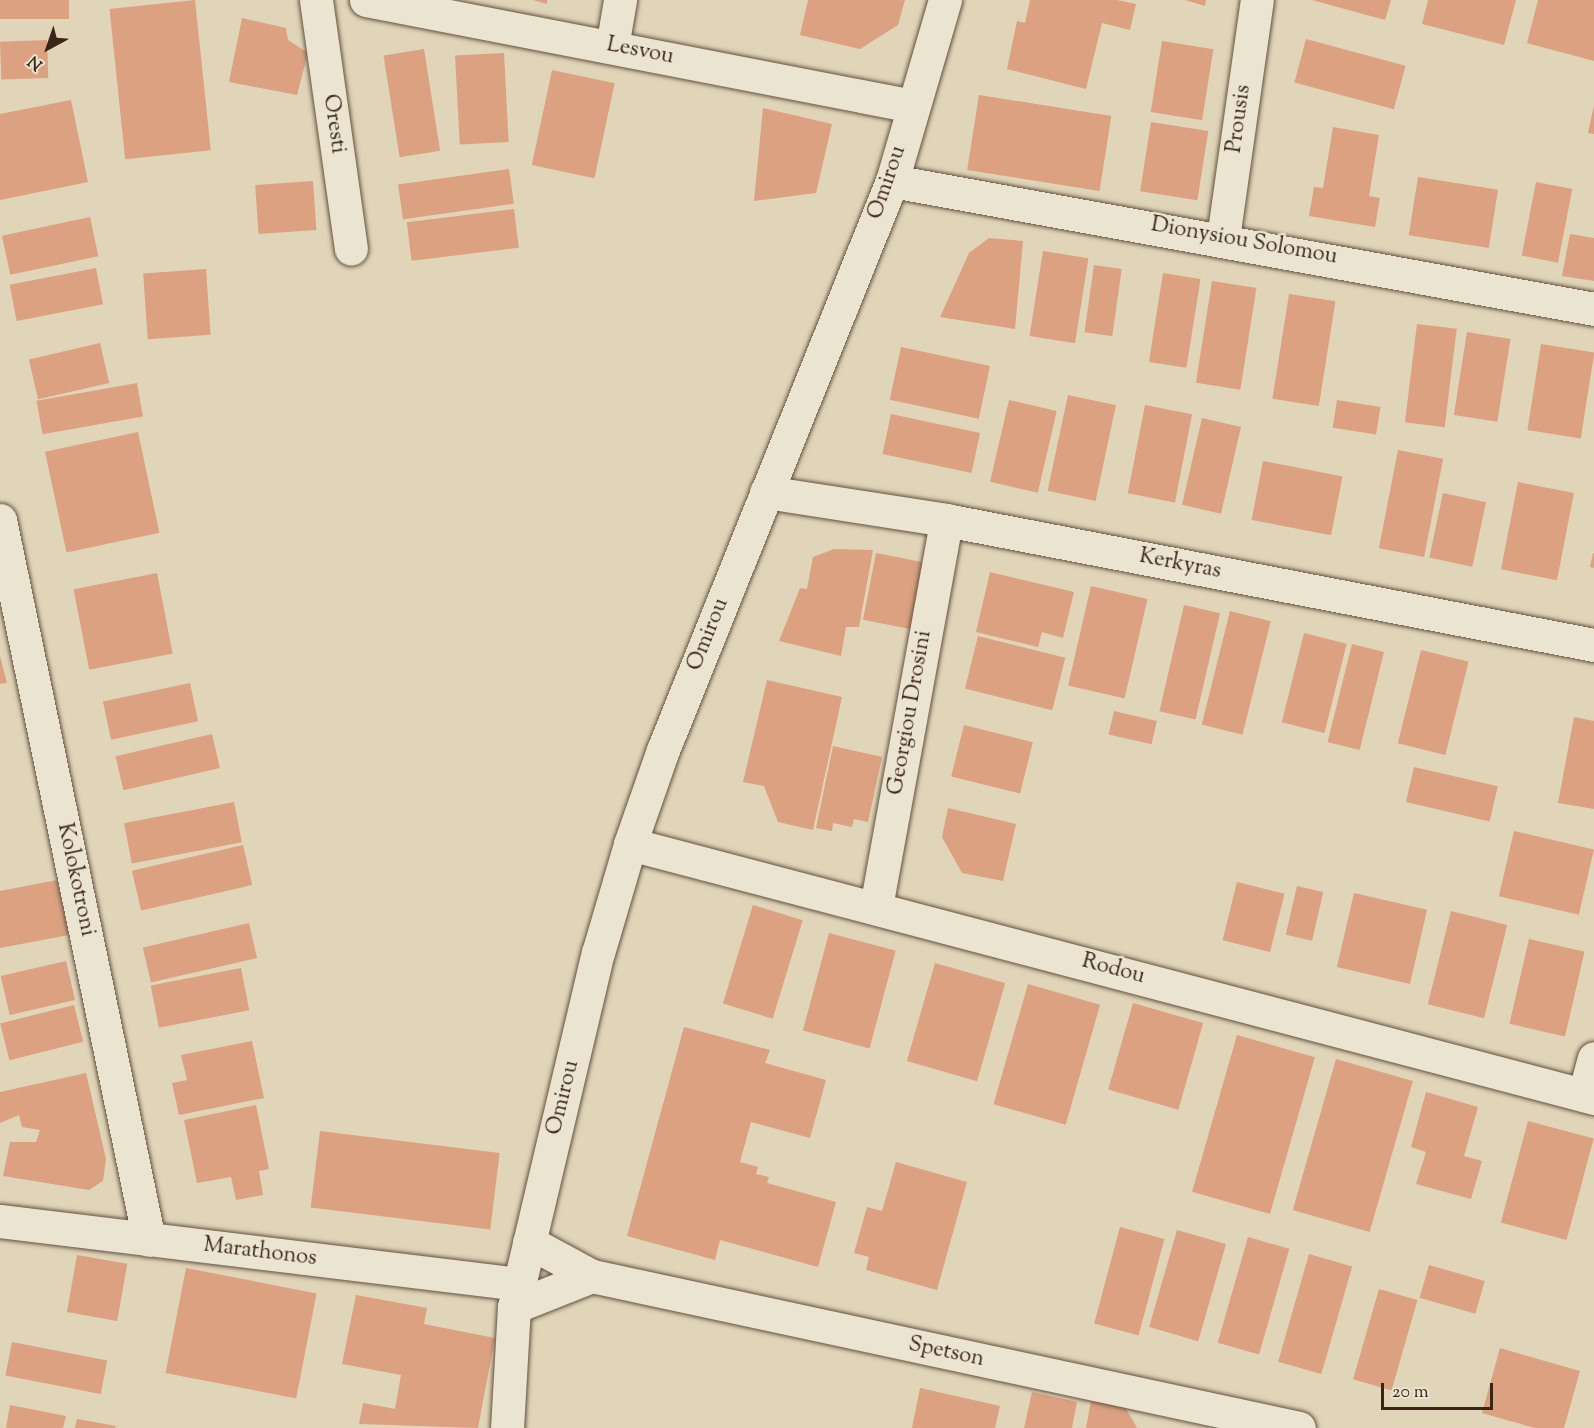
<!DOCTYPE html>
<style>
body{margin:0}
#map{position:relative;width:1594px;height:1428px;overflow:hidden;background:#e0d5b8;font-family:"Sorts Mill Goudy",serif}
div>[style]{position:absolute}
.building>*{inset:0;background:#dba181;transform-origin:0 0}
.roads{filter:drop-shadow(0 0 2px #645140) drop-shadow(0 0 2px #645140)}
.street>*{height:33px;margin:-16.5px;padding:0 16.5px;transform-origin:16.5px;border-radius:16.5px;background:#ebe4d1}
.secondary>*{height:33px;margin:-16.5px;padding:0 16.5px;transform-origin:16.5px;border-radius:16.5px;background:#ebe4d1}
span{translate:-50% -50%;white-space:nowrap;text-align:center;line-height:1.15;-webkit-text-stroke:5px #ebe4d1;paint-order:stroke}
.street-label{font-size:22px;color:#3b2518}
.north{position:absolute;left:18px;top:18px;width:60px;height:60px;-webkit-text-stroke:4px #ebe4d1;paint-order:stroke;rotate:220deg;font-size:16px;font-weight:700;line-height:24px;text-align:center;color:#3b2518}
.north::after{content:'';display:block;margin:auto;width:21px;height:27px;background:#3b2518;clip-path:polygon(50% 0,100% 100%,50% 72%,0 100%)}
.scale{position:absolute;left:1381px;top:1383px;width:112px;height:27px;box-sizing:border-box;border:3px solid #3b2518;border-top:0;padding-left:8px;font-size:18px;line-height:21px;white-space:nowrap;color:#3b2518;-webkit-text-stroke:4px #ebe4d1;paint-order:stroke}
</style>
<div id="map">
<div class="building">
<i style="left:0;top:0;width:69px;height:19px"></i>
<i style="left:195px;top:0;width:151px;height:86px;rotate:84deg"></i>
<i style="clip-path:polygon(533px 0,547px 0,547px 4px)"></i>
<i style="clip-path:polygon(808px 0,905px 0,898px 25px,860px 49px,800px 35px)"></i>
<i style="clip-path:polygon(1030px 0,1117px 0,1136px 4px,1130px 30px,1102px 23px,1086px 89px,1007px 69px,1017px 21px,1025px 23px)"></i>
<i style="clip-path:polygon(1185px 0,1206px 0,1205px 6px)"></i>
<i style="clip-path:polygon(1312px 0,1391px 0,1385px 20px)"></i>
<i style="clip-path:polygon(1428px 0,1516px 0,1504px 45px,1422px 24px)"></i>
<i style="clip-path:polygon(1538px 0,1594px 0,1594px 61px,1527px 43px)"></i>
<i style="clip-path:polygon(242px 18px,286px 28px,288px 40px,308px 53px,297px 95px,229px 82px)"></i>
<i style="left:1306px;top:39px;width:103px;height:45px;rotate:15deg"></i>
<i style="left:47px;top:40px;width:38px;height:47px;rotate:88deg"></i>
<i style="left:1162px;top:41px;width:52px;height:72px;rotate:9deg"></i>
<i style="left:424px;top:49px;width:103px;height:41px;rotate:81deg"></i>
<i style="left:504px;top:53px;width:89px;height:49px;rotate:87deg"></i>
<i style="left:552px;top:70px;width:64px;height:97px;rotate:12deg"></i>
<i style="left:979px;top:95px;width:134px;height:76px;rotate:9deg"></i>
<i style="clip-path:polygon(71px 100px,88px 182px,0 200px,0 114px)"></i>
<i style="clip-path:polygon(1594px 105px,1594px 134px,1588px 133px)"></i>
<i style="clip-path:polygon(763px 108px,832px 124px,816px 193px,754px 201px)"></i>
<i style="left:1151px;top:122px;width:58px;height:70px;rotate:9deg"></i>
<i style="clip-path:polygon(1333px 127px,1379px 135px,1369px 196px,1380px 198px,1375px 227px,1309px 216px,1314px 187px,1323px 188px)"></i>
<i style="left:509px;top:169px;width:35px;height:112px;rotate:82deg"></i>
<i style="left:1418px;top:177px;width:81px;height:59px;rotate:9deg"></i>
<i style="left:313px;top:181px;width:49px;height:58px;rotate:86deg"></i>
<i style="left:1536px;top:182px;width:37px;height:75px;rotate:11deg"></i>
<i style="left:514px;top:209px;width:39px;height:108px;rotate:83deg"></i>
<i style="left:90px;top:217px;width:40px;height:90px;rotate:78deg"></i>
<i style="clip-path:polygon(1570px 234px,1594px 238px,1594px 281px,1562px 276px)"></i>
<i style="clip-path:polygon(989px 238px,1023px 241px,1015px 329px,940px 317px,969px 253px)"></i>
<i style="left:1043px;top:251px;width:46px;height:86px;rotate:9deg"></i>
<i style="left:1094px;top:265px;width:28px;height:68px;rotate:8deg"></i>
<i style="left:96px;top:268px;width:37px;height:88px;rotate:79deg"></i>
<i style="left:206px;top:269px;width:66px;height:63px;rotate:86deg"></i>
<i style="left:1163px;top:273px;width:38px;height:90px;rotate:9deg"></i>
<i style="left:1212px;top:281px;width:45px;height:103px;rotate:9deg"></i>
<i style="left:1289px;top:294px;width:47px;height:106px;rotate:9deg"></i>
<i style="left:1417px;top:324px;width:40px;height:99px;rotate:7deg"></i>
<i style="left:1467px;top:332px;width:44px;height:84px;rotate:9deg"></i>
<i style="left:100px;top:343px;width:41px;height:73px;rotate:77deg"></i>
<i style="left:1541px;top:344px;width:54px;height:87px;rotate:9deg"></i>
<i style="left:901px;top:347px;width:91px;height:54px;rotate:12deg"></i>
<i style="left:137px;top:383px;width:34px;height:102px;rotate:80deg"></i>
<i style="left:1068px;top:395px;width:49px;height:98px;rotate:12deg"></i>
<i style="left:1009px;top:400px;width:49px;height:84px;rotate:13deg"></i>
<i style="left:1337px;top:400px;width:44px;height:28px;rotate:9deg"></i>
<i style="left:1145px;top:405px;width:48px;height:90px;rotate:11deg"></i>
<i style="left:891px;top:414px;width:91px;height:41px;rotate:12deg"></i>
<i style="left:1202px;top:418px;width:40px;height:89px;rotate:13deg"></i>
<i style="left:138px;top:432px;width:103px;height:95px;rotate:78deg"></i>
<i style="left:1398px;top:450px;width:46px;height:100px;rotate:11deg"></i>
<i style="left:1263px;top:461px;width:81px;height:60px;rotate:11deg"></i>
<i style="left:1518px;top:482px;width:57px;height:89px;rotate:11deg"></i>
<i style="left:1443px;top:493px;width:44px;height:66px;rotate:12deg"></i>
<i style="clip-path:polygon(834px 549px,873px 550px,859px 627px,846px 627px,841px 656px,779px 641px,800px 588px,807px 589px,813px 557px)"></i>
<i style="left:876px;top:553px;width:52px;height:68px;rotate:11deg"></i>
<i style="clip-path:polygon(1593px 553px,1594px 553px,1594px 568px,1590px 567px)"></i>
<i style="clip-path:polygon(990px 572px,1074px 592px,1063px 638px,1042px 632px,1038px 647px,976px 632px)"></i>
<i style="left:157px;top:573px;width:82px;height:85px;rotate:79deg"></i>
<i style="left:1091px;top:586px;width:58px;height:102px;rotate:13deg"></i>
<i style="left:1184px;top:605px;width:37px;height:109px;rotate:13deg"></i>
<i style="left:1230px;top:611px;width:42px;height:117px;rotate:14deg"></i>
<i style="left:1304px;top:633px;width:44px;height:92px;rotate:14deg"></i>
<i style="left:978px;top:636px;width:90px;height:54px;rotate:14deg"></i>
<i style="left:1352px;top:644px;width:33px;height:101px;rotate:14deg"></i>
<i style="left:1421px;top:650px;width:49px;height:96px;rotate:14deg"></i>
<i style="clip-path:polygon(0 656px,7px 683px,0 684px)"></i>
<i style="clip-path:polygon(767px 680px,842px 697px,813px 830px,778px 822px,764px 786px,743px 782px)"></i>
<i style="left:190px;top:683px;width:39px;height:89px;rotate:78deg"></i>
<i style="left:1114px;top:711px;width:44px;height:24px;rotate:13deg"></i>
<i style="clip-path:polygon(1574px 717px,1594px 721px,1594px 809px,1558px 803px)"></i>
<i style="left:964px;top:725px;width:71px;height:53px;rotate:14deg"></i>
<i style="left:212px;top:734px;width:35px;height:99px;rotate:77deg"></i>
<i style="clip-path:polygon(833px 746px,882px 757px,868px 822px,854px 819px,852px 827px,833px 823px,832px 831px,816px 828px)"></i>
<i style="left:1414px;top:767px;width:86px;height:36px;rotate:13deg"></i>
<i style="left:234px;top:802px;width:41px;height:112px;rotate:79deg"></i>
<i style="clip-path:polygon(948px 808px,1016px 824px,1003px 881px,962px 873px,942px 837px)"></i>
<i style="left:1514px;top:831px;width:82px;height:67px;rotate:13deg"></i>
<i style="left:243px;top:845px;width:41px;height:114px;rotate:77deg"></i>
<i style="clip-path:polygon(57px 880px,69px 935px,0 948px,0 891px)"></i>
<i style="left:1237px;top:882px;width:49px;height:60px;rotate:14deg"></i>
<i style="left:1297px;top:886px;width:27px;height:50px;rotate:13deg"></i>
<i style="left:1354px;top:893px;width:75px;height:76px;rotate:13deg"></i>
<i style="left:753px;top:905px;width:52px;height:103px;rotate:17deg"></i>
<i style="left:1451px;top:911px;width:58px;height:96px;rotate:14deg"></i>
<i style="left:249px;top:923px;width:36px;height:109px;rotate:77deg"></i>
<i style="left:829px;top:933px;width:69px;height:101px;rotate:15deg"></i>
<i style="left:1529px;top:939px;width:57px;height:87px;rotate:13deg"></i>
<i style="left:66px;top:961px;width:40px;height:67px;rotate:77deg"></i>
<i style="left:935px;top:963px;width:73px;height:102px;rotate:16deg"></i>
<i style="left:241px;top:968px;width:43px;height:92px;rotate:79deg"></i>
<i style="left:1028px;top:984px;width:75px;height:125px;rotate:16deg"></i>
<i style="left:1133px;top:1003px;width:73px;height:90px;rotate:16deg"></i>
<i style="left:74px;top:1005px;width:38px;height:76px;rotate:76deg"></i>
<i style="clip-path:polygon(684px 1027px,770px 1050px,765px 1063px,826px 1080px,810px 1138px,751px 1122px,740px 1162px,758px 1167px,756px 1174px,769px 1177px,767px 1183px,836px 1202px,818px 1267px,720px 1240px,715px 1260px,627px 1236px)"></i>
<i style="left:1237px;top:1035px;width:81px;height:163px;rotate:16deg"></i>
<i style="clip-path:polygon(252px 1041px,264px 1098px,179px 1115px,172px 1083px,187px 1080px,181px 1055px)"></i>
<i style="left:1336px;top:1059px;width:80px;height:157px;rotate:16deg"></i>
<i style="clip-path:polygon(86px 1073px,106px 1159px,103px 1181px,89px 1190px,3px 1176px,10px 1142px,36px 1142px,40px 1130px,22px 1127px,19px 1115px,0 1123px,0 1092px)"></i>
<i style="clip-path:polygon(1426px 1092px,1478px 1107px,1464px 1156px,1482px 1161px,1471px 1199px,1416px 1184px,1426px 1152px,1411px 1147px)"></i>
<i style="clip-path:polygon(256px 1105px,269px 1169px,259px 1171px,263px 1195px,236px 1200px,231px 1177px,197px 1183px,184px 1120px)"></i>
<i style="left:1528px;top:1121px;width:68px;height:105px;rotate:15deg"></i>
<i style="left:320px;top:1131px;width:181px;height:77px;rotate:7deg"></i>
<i style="clip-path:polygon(896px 1162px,967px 1182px,937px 1290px,866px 1270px,869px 1257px,854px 1253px,867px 1207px,882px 1211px)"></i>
<i style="left:1120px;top:1227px;width:46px;height:100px;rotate:15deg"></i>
<i style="left:1177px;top:1230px;width:51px;height:101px;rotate:16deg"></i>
<i style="left:1248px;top:1237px;width:43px;height:110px;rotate:16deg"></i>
<i style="left:1309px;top:1254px;width:45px;height:112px;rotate:16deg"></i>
<i style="left:77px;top:1255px;width:51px;height:58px;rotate:10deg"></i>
<i style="left:1429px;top:1265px;width:58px;height:34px;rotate:16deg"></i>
<i style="left:186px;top:1268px;width:133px;height:107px;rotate:11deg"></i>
<i style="left:1379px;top:1289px;width:40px;height:94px;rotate:16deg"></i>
<i style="clip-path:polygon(356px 1295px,427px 1308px,424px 1324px,495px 1338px,478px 1428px,359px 1424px,363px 1403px,395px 1409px,401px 1375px,342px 1364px)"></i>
<i style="left:12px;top:1342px;width:97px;height:34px;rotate:11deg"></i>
<i style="clip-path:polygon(1500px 1348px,1580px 1371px,1564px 1428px,1535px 1428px,1482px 1413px)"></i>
<i style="clip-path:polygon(920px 1388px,1000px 1406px,995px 1428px,912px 1428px)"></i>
<i style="clip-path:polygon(1032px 1392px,1077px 1402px,1072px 1428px,1024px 1428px)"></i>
<i style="clip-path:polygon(1091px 1401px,1124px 1405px,1137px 1428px,1086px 1428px)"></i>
<i style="clip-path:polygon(10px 1405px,66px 1416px,63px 1428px,6px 1428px)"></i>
<i style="clip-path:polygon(77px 1419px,116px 1426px,115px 1428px,75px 1428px)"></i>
</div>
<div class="roads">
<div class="street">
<i style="left:316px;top:0;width:251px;rotate:82deg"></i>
<i style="left:366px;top:0;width:557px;rotate:10.97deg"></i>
<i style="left:612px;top:47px;width:48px;rotate:-80.3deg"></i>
<i style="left:892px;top:181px;width:714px;rotate:10.33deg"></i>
<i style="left:1223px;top:238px;width:240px;rotate:-81.9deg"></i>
<i style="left:766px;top:492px;width:182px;rotate:8.8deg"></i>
<i style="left:946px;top:520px;width:660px;rotate:10.92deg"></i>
<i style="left:0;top:520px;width:735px;rotate:78.31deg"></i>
<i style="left:630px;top:844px;width:997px;rotate:14.76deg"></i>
<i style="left:876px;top:907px;width:393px;rotate:-79.7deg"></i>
<i style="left:1584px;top:1095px;width:38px;rotate:-75deg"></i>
<i style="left:0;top:1221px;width:523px;rotate:6.92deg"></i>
<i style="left:529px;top:1242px;width:72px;rotate:28.4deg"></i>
<i style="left:592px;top:1276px;width:723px;rotate:12.13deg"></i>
<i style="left:514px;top:1307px;width:84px;rotate:-21.7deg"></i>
</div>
<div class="secondary">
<i style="left:507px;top:1428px;width:121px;rotate:-86.7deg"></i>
<i style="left:514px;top:1307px;width:364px;rotate:-76.7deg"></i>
<i style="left:598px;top:953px;width:114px;rotate:-73.6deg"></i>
<i style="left:630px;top:844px;width:100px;rotate:-70.7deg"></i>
<i style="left:663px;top:750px;width:613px;rotate:-68.08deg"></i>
<i style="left:892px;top:181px;width:189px;rotate:-73.7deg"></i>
</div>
</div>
<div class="street-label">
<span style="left:640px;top:52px;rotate:11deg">Lesvou</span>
<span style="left:1240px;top:119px;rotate:-82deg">Prousis</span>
<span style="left:333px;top:124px;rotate:82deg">Oresti</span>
<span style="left:888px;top:183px;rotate:-71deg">Omirou</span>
<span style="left:1244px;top:242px;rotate:10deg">Dionysiou Solomou</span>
<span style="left:1180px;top:565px;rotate:11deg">Kerkyras</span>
<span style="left:709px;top:635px;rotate:-68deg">Omirou</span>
<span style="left:911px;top:713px;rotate:-80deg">Georgiou Drosini</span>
<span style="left:75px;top:880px;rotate:78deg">Kolokotroni</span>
<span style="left:1113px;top:970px;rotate:15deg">Rodou</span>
<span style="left:564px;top:1098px;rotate:-76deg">Omirou</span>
<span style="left:260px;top:1253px;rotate:7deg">Marathonos</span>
<span style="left:946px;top:1353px;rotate:12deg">Spetson</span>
</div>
<div class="north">N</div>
<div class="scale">20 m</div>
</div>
